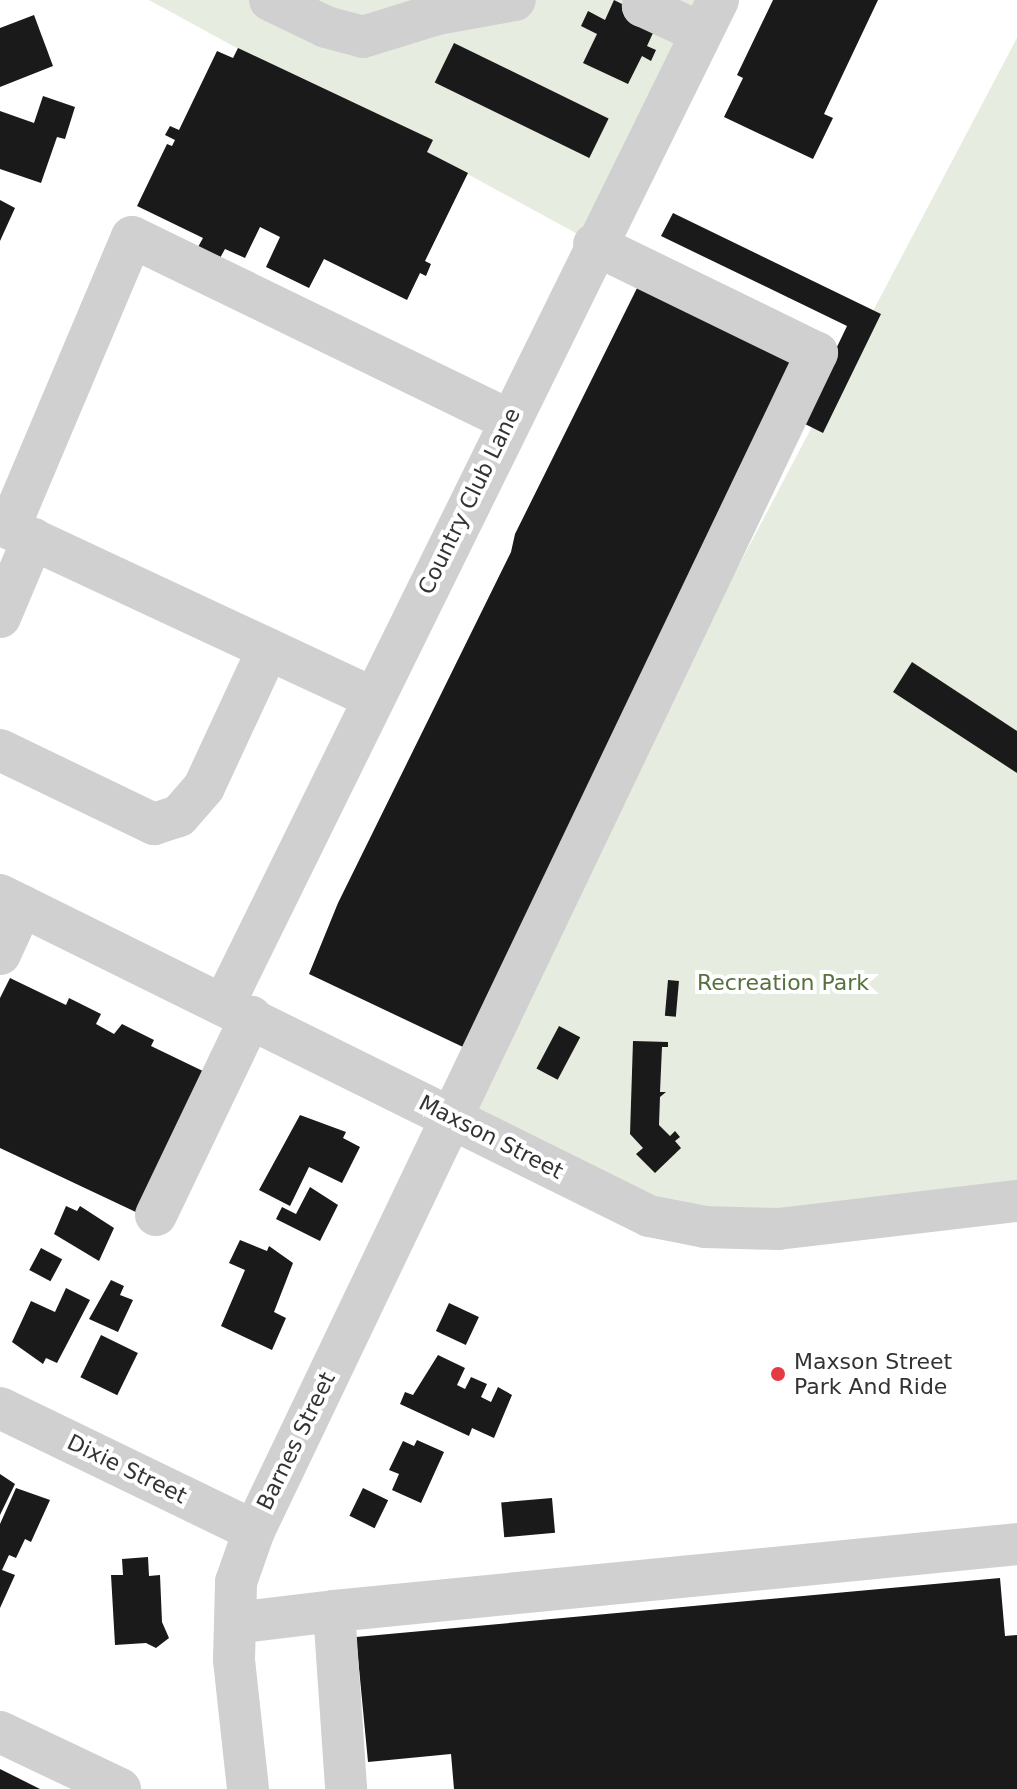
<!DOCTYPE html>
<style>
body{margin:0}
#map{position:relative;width:1017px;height:1789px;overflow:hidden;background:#fff;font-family:"DejaVu Sans",sans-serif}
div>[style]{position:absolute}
.green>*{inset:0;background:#e6ecdf}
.building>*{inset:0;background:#1a1a1a;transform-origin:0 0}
.minor>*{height:42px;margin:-21px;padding:0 21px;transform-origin:21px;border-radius:21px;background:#d0d0d0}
.dots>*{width:22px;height:22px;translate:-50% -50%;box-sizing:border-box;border:4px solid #fff;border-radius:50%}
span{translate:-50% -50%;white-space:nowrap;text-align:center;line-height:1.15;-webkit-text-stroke:8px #fff;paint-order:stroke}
.street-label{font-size:22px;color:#333}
.park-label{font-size:22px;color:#56703f}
.poi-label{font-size:22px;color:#333}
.left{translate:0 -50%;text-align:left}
</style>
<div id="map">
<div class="green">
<i style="clip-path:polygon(149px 0,720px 0,594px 243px)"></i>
<i style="clip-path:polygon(1017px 38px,1017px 1187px,722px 1222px,449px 1115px)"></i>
</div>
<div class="building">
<i style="clip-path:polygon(614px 0,658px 22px,647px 46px,656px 50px,651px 61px,642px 56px,628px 84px,583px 63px,597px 34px,581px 26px,588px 11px,605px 20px)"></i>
<i style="clip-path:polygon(773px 0,878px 0,824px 114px,833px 118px,813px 159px,724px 117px,743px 78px,737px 75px)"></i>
<i style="clip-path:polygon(34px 15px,53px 66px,0 87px,0 28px)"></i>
<i style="left:454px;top:43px;width:172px;height:44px;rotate:26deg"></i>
<i style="clip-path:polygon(238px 48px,433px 140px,427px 152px,468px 173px,425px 261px,431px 264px,426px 276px,420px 273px,407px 300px,324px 259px,309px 288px,266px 267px,280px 237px,260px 227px,245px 258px,225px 249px,220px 258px,198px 247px,203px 238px,137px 206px,167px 144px,172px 146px,175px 140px,165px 135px,170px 126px,179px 130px,217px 51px,233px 58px)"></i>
<i style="clip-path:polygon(43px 96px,75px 107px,65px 139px,57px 137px,41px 183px,0 169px,0 111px,34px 123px)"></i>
<i style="clip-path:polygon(0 200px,15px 208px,0 241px)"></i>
<i style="clip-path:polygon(673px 213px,881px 314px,823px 433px,801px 422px,847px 326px,661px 236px)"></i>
<i style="clip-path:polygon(642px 278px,797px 353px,463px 1047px,309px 974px,338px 903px,511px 552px,515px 534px)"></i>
<i style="clip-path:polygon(912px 662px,1017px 731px,1017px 773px,893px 692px)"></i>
<i style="clip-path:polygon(10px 978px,66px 1005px,69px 998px,101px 1014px,96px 1024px,114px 1034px,122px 1024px,154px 1040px,151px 1046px,207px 1073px,140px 1214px,0 1148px,0 998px)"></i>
<i style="left:668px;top:980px;width:11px;height:36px;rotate:5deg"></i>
<i style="left:559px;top:1026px;width:24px;height:48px;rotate:28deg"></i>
<i style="clip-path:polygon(633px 1041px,668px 1042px,668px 1047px,662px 1047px,660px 1092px,666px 1092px,660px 1097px,659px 1125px,670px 1136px,675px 1131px,680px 1137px,675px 1141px,681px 1148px,655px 1173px,636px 1154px,643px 1148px,630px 1134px)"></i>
<i style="clip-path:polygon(300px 1115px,346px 1132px,343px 1138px,360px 1147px,342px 1183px,309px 1167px,290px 1206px,259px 1190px)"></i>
<i style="clip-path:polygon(310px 1187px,338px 1205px,320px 1241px,276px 1219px,282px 1207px,296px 1214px)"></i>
<i style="clip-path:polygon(66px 1206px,77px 1211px,80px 1206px,114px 1228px,99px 1261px,54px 1234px)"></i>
<i style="clip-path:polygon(240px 1240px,267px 1251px,269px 1246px,293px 1263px,274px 1312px,286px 1318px,272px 1350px,221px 1326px,245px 1270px,229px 1263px)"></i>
<i style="left:41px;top:1248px;width:24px;height:25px;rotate:28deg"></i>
<i style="clip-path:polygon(111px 1280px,124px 1286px,120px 1295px,133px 1300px,118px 1332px,89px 1319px)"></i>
<i style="clip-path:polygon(66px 1288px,90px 1300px,57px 1363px,46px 1358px,43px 1364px,12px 1342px,31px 1301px,55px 1312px)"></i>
<i style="left:449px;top:1303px;width:33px;height:31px;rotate:25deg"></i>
<i style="left:101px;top:1335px;width:41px;height:47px;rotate:26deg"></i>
<i style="clip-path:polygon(438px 1355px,465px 1368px,457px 1385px,465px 1389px,471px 1377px,487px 1384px,481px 1397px,491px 1402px,498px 1387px,512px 1395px,494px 1438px,472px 1428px,469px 1436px,400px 1404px,405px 1392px,413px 1395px)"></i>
<i style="clip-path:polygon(417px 1440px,444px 1452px,421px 1503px,392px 1490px,399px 1474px,389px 1470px,403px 1441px,414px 1446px)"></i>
<i style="clip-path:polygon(0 1474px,15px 1484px,0 1515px)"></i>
<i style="clip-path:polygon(16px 1488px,50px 1500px,31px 1542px,25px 1539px,16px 1558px,9px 1555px,2px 1570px,15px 1575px,0 1608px,0 1524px)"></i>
<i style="left:363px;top:1488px;width:28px;height:31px;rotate:26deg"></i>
<i style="left:552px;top:1498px;width:35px;height:51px;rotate:85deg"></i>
<i style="clip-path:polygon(148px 1557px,149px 1576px,160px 1575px,162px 1622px,169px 1638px,156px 1648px,146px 1643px,115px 1645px,111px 1575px,123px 1575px,122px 1559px)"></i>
<i style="clip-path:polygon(1000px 1578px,1005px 1636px,1017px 1635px,1017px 1789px,454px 1789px,451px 1754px,368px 1762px,356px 1637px)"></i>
<i style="clip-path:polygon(0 1769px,40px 1789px,0 1789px)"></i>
</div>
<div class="minor">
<i style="left:270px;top:0;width:62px;rotate:25.7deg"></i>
<i style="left:326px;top:27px;width:38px;rotate:15deg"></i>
<i style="left:363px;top:37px;width:77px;rotate:-17.3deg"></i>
<i style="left:437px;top:14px;width:79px;rotate:-10.2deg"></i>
<i style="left:646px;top:0;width:7px;rotate:117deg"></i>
<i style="left:643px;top:6px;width:64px;rotate:25deg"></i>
<i style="left:0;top:617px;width:85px;rotate:-67.1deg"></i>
<i style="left:373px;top:698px;width:402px;rotate:-155deg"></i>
<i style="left:9px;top:528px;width:316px;rotate:-67.1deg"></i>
<i style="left:132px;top:237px;width:419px;rotate:25.9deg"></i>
<i style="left:0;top:750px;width:171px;rotate:25.7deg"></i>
<i style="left:154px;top:824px;width:26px;rotate:-18deg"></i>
<i style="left:179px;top:816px;width:38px;rotate:-49deg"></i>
<i style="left:204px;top:787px;width:152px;rotate:-65.1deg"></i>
<i style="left:0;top:895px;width:724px;rotate:26.32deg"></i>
<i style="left:649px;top:1216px;width:57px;rotate:11.1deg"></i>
<i style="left:705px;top:1227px;width:73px;rotate:1.6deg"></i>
<i style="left:778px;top:1229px;width:241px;rotate:-6.7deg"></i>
<i style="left:0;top:954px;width:53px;rotate:-65.4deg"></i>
<i style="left:224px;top:1004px;width:1119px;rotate:-63.8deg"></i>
<i style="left:156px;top:1215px;width:220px;rotate:-64.4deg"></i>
<i style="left:0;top:1408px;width:282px;rotate:25.8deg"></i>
<i style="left:334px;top:1611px;width:686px;rotate:-5.6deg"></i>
<i style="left:235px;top:1623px;width:100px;rotate:-6.9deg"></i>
<i style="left:334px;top:1611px;width:178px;rotate:86.1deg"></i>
<i style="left:0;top:1732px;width:133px;rotate:25.4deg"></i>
<i style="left:248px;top:1789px;width:130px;rotate:-96.2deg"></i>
<i style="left:234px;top:1660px;width:78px;rotate:-88.5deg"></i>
<i style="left:236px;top:1582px;width:54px;rotate:-70.6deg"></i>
<i style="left:254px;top:1531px;width:1306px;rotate:-64.46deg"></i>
<i style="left:817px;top:353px;width:248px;rotate:-154deg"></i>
</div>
<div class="dots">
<i style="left:778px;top:1374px;background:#e63946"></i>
</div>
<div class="street-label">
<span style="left:469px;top:501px;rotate:-64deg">Country Club Lane</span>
<span style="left:491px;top:1137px;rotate:27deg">Maxson Street</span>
<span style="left:296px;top:1441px;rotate:-64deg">Barnes Street</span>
<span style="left:127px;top:1469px;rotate:26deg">Dixie Street</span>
</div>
<div class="park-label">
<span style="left:783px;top:983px">Recreation Park</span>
</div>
<div class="poi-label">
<span class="left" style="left:794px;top:1374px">Maxson Street<br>Park And Ride</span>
</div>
</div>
